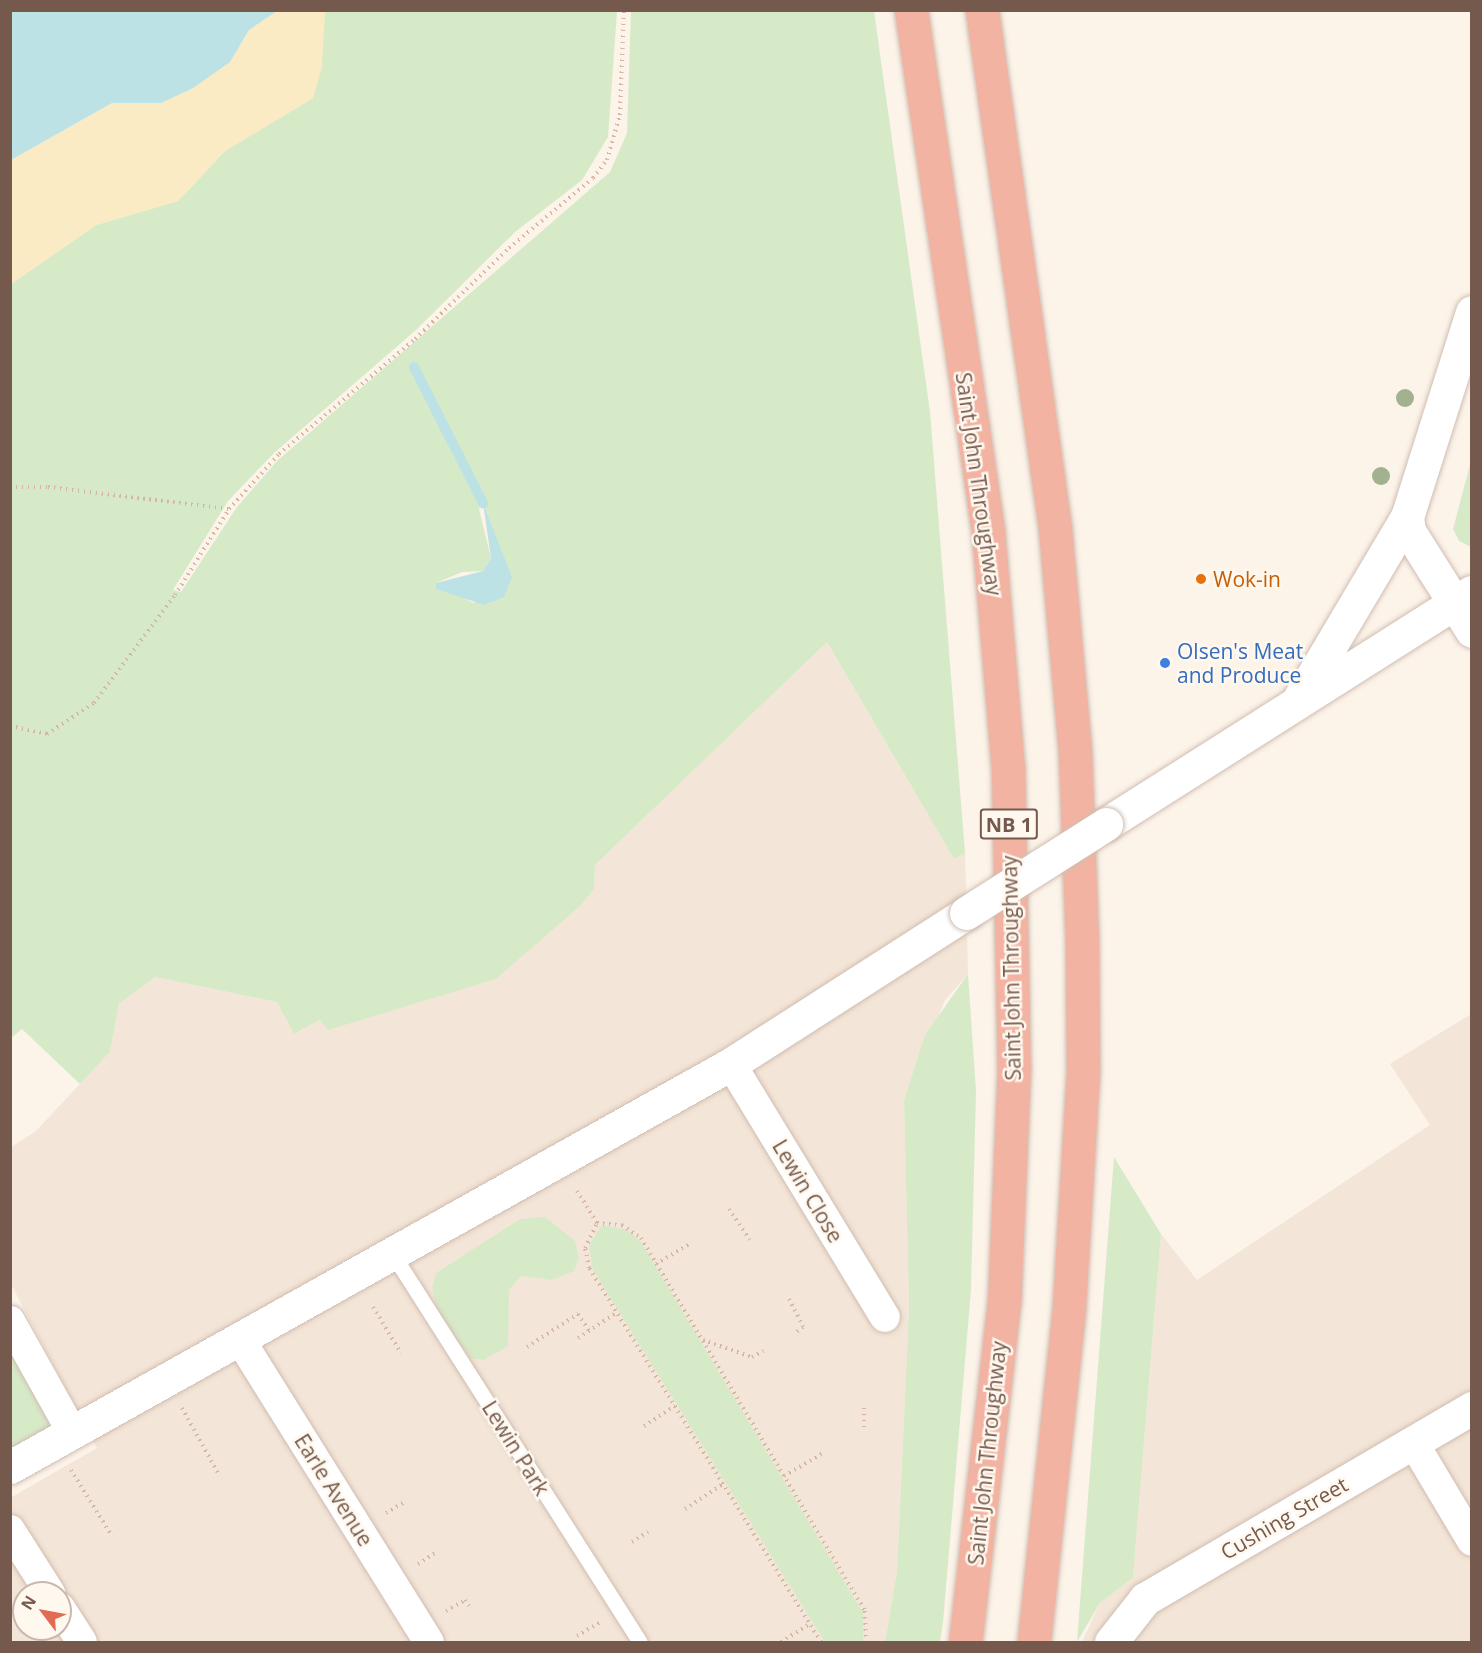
<!DOCTYPE html>
<style>
body{margin:0}
#map{position:relative;width:1482px;height:1653px;overflow:hidden;background:#fcf3e9;font-family:"Open Sans",sans-serif}
div>[style]{position:absolute}
.residential>*{inset:0;background:#f3e5d7}
.green>*{inset:0;background:#d7eac7}
.sand>*{inset:0;background:#faebc5}
.water>*{inset:0;background:#bde2e5}
.stream>*{height:10px;margin:-5px;padding:0 5px;transform-origin:5px;border-radius:5px;background:#bde2e5}
.path>*{height:4px;margin-top:-2px;transform-origin:0;background:repeating-linear-gradient(90deg,#d6b5a4 0 1.5px,transparent 0 6px)}
.roads{filter:drop-shadow(0 0 2px #d0bdb1) drop-shadow(0 0 2px #d0bdb1)}
.service>*{height:15px;margin:-7.5px;padding:0 7.5px;transform-origin:7.5px;border-radius:7.5px;background:#fff}
.minor>*{height:30px;margin:-15px;padding:0 15px;transform-origin:15px;border-radius:15px;background:#fff}
.tertiary>*{height:33px;margin:-16.5px;padding:0 16.5px;transform-origin:16.5px;border-radius:16.5px;background:#fff}
.motorway>*{height:33px;margin:-16.5px;padding:0 16.5px;transform-origin:16.5px;border-radius:16.5px;background:#f3b3a2}
.bridges{filter:drop-shadow(0 0 2px #d0bdb1) drop-shadow(0 0 2px #d0bdb1)}
.tertiary-bridge>*{height:33px;margin:-16.5px;padding:0 16.5px;transform-origin:16.5px;border-radius:16.5px;background:#fff}
.trees>*{width:18px;height:18px;margin:-9px;border-radius:50%;background:#a2b18f}
.dots>*{width:16px;height:16px;translate:-50% -50%;box-sizing:border-box;border:3px solid #fef8ef;border-radius:50%}
span{translate:-50% -50%;white-space:nowrap;text-align:center;line-height:1.15;-webkit-text-stroke:5px #fef8ef;paint-order:stroke}
.shield-label span{padding:2px 4px;background:#fef8ef;border:2px solid;border-radius:4px;-webkit-text-stroke-width:0}
.shield-label{font-size:20px;color:#76594d;font-weight:700}
.street-label{font-size:21px;color:#76594d}
.food-label{font-size:21px;color:#c56008}
.left{translate:0 -50%;text-align:left}
.shop-label{font-size:21px;color:#366cbe}
.frame{position:absolute;inset:0;border:12px solid #76594d;pointer-events:none}
.north{position:absolute;left:12px;top:1581px;width:60px;height:60px;box-sizing:border-box;background:#fef8ef;border:2px solid #c8b8ae;border-radius:50%;rotate:302deg;font-size:16px;font-weight:700;line-height:24px;text-align:center;color:#76594d}
.north::after{content:'';display:block;margin:auto;width:21px;height:27px;background:#e16b53;clip-path:polygon(50% 0,100% 100%,50% 72%,0 100%)}
</style>
<div id="map">
<div class="residential">
<i style="clip-path:polygon(evenodd,827px 642px,954px 859px,965px 853px,968px 974px,945px 1000px,904px 1101px,909px 1307px,897px 1571px,885px 1642px,11px 1642px,10px 1498px,97px 1448px,11px 1284px,11px 1147px,35px 1132px,110px 1052px,119px 1004px,155px 977px,277px 1002px,295px 1034px,320px 1020px,328px 1029px,496px 979px,580px 905px,594px 888px,595px 865px,827px 642px,24px 1593px,60px 1593px,60px 1629px,24px 1629px,24px 1593px)"></i>
<i style="clip-path:polygon(1471px 1014px,1471px 1642px,1082px 1642px,1100px 1603px,1133px 1578px,1161px 1234px,1197px 1280px,1430px 1125px,1390px 1064px)"></i>
</div>
<div class="green">
<i style="clip-path:polygon(evenodd,325px 11px,617px 11px,608px 137px,582px 180px,515px 232px,416px 330px,274px 453px,228px 501px,173px 590px,181px 592px,237px 507px,277px 461px,610px 172px,627px 133px,631px 11px,874px 11px,930px 412px,965px 853px,954px 859px,827px 642px,595px 865px,594px 889px,580px 906px,496px 979px,328px 1030px,320px 1020px,294px 1034px,277px 1002px,155px 977px,119px 1004px,110px 1052px,80px 1084px,22px 1029px,11px 1038px,11px 284px,96px 225px,178px 201px,225px 151px,313px 98px,325px 11px,483px 503px,511px 577px,473px 603px,436px 583px,462px 572px,483px 571px,491px 558px,479px 509px,483px 503px)"></i>
<i style="clip-path:polygon(1471px 461px,1472px 547px,1471px 547px,1459px 541px,1453px 529px)"></i>
<i style="clip-path:polygon(968px 974px,976px 1091px,971px 1290px,943px 1623px,940px 1642px,885px 1642px,897px 1571px,909px 1307px,904px 1101px,925px 1035px)"></i>
<i style="clip-path:polygon(1114px 1157px,1161px 1234px,1133px 1578px,1100px 1603px,1077px 1642px)"></i>
<i style="clip-path:polygon(545px 1217px,575px 1241px,579px 1258px,574px 1271px,552px 1280px,521px 1276px,509px 1290px,508px 1346px,484px 1360px,471px 1358px,439px 1318px,432px 1287px,436px 1273px,520px 1219px)"></i>
<i style="clip-path:polygon(602px 1225px,627px 1230px,641px 1242px,863px 1613px,863px 1642px,825px 1642px,593px 1270px,589px 1245px)"></i>
<i style="clip-path:polygon(10px 1321px,72px 1432px,10px 1467px)"></i>
</div>
<div class="sand">
<i style="clip-path:polygon(277px 11px,325px 11px,322px 67px,313px 98px,225px 151px,178px 201px,96px 225px,11px 284px,11px 160px,112px 103px,161px 103px,230px 62px,249px 30px)"></i>
</div>
<div class="water">
<i style="clip-path:polygon(11px 10px,277px 10px,277px 11px,249px 30px,230px 62px,193px 88px,161px 103px,112px 103px,11px 160px)"></i>
<i style="clip-path:polygon(483px 503px,512px 577px,504px 597px,484px 605px,436px 589px,436px 583px,483px 571px,491px 558px)"></i>
</div>
<div class="stream">
<i style="left:414px;top:367px;width:153px;rotate:63.1deg"></i>
</div>
<div class="path">
<i style="left:10px;top:487px;width:38px"></i>
<i style="left:48px;top:487px;width:182px;rotate:6.9deg"></i>
<i style="left:10px;top:726px;width:38px;rotate:12deg"></i>
<i style="left:47px;top:734px;width:56px;rotate:-33.4deg"></i>
<i style="left:94px;top:703px;width:135px;rotate:-53.1deg"></i>
<i style="left:175px;top:595px;width:102px;rotate:-57.9deg"></i>
<i style="left:229px;top:509px;width:74px;rotate:-47.7deg"></i>
<i style="left:279px;top:454px;width:178px;rotate:-40.2deg"></i>
<i style="left:415px;top:339px;width:131px;rotate:-44.1deg"></i>
<i style="left:509px;top:248px;width:109px;rotate:-39.8deg"></i>
<i style="left:593px;top:178px;width:23px;rotate:-52deg"></i>
<i style="left:607px;top:160px;width:47px;rotate:-73.9deg"></i>
<i style="left:620px;top:115px;width:105px;rotate:-87.8deg"></i>
<i style="left:577px;top:1191px;width:38px;rotate:58deg"></i>
<i style="left:729px;top:1209px;width:37px;rotate:56deg"></i>
<i style="left:656px;top:1264px;width:41px;rotate:-31deg"></i>
<i style="left:789px;top:1299px;width:31px;rotate:63deg"></i>
<i style="left:803px;top:1327px;width:9px;rotate:144deg"></i>
<i style="left:373px;top:1307px;width:54px;rotate:58.7deg"></i>
<i style="left:578px;top:1338px;width:45px;rotate:-33.3deg"></i>
<i style="left:703px;top:1340px;width:52px;rotate:19.1deg"></i>
<i style="left:752px;top:1357px;width:13px;rotate:-29deg"></i>
<i style="left:527px;top:1347px;width:61px;rotate:-32.9deg"></i>
<i style="left:578px;top:1314px;width:20px;rotate:57deg"></i>
<i style="left:182px;top:1408px;width:74px;rotate:61deg"></i>
<i style="left:864px;top:1408px;width:20px;rotate:90deg"></i>
<i style="left:644px;top:1426px;width:37px;rotate:-33deg"></i>
<i style="left:71px;top:1470px;width:78px;rotate:58.2deg"></i>
<i style="left:784px;top:1476px;width:45px;rotate:-30.5deg"></i>
<i style="left:685px;top:1509px;width:45px;rotate:-33.3deg"></i>
<i style="left:386px;top:1513px;width:21px;rotate:-31deg"></i>
<i style="left:632px;top:1542px;width:19px;rotate:-32deg"></i>
<i style="left:418px;top:1564px;width:20px;rotate:-33deg"></i>
<i style="left:446px;top:1611px;width:22px;rotate:-30deg"></i>
<i style="left:465px;top:1600px;width:7px;rotate:56deg"></i>
<i style="left:577px;top:1636px;width:26px;rotate:-31deg"></i>
<i style="left:781px;top:1642px;width:34px;rotate:-32deg"></i>
<i style="left:821px;top:1642px;width:440px;rotate:-121.8deg"></i>
<i style="left:589px;top:1268px;width:20px;rotate:-101deg"></i>
<i style="left:585px;top:1248px;width:28px;rotate:-64deg"></i>
<i style="left:597px;top:1223px;width:25px;rotate:5deg"></i>
<i style="left:622px;top:1225px;width:23px;rotate:34deg"></i>
<i style="left:641px;top:1238px;width:435px;rotate:59deg"></i>
<i style="left:865px;top:1611px;width:31px;rotate:88deg"></i>
</div>
<div class="roads">
<div class="service">
<i style="left:392px;top:1253px;width:461px;rotate:57.5deg"></i>
</div>
<div class="minor">
<i style="left:731px;top:1064px;width:296px;rotate:58.7deg"></i>
<i style="left:10px;top:1321px;width:127px;rotate:60.8deg"></i>
<i style="left:239px;top:1338px;width:358px;rotate:58deg"></i>
<i style="left:1413px;top:1442px;width:115px;rotate:59.2deg"></i>
<i style="left:10px;top:1530px;width:75px;rotate:57.6deg"></i>
<i style="left:60px;top:1608px;width:40px;rotate:57.1deg"></i>
</div>
<div class="tertiary">
<i style="left:1407px;top:517px;width:14px;rotate:82deg"></i>
<i style="left:1409px;top:531px;width:118px;rotate:57.8deg"></i>
<i style="left:1300px;top:697px;width:209px;rotate:-59.3deg"></i>
<i style="left:1407px;top:517px;width:215px;rotate:-72.4deg"></i>
<i style="left:1106px;top:824px;width:433px;rotate:-32.4deg"></i>
<i style="left:10px;top:1467px;width:826px;rotate:-29.2deg"></i>
<i style="left:731px;top:1064px;width:279px;rotate:-32.7deg"></i>
<i style="left:1111px;top:1642px;width:55px;rotate:-51.7deg"></i>
<i style="left:1145px;top:1599px;width:379px;rotate:-30.3deg"></i>
</div>
<div class="motorway">
<i style="left:911px;top:10px;width:527px;rotate:81.59deg"></i>
<i style="left:988px;top:531px;width:237px;rotate:85.2deg"></i>
<i style="left:1008px;top:767px;width:300px;rotate:88.9deg"></i>
<i style="left:1014px;top:1067px;width:235px;rotate:92.4deg"></i>
<i style="left:1004px;top:1302px;width:342px;rotate:96.5deg"></i>
<i style="left:982px;top:10px;width:523px;rotate:81.98deg"></i>
<i style="left:1055px;top:528px;width:225px;rotate:84.9deg"></i>
<i style="left:1075px;top:752px;width:190px;rotate:87.9deg"></i>
<i style="left:1082px;top:942px;width:129px;rotate:89.6deg"></i>
<i style="left:1083px;top:1071px;width:237px;rotate:93.4deg"></i>
<i style="left:1069px;top:1308px;width:336px;rotate:96deg"></i>
</div>
</div>
<div class="bridges">
<div class="tertiary-bridge">
<i style="left:966px;top:913px;width:166px;rotate:-32.4deg"></i>
</div>
</div>
<div class="trees">
<i style="left:1405px;top:398px"></i>
<i style="left:1381px;top:476px"></i>
</div>
<div class="dots">
<i style="left:1201px;top:579px;background:#e8710a"></i>
<i style="left:1165px;top:663px;background:#3f7fe0"></i>
</div>
<div class="shield-label">
<span style="left:1009px;top:824px">NB 1</span>
</div>
<div class="street-label">
<span style="left:979px;top:484px;rotate:82deg">Saint John Throughway</span>
<span style="left:1011px;top:968px;rotate:-91deg">Saint John Throughway</span>
<span style="left:808px;top:1191px;rotate:59deg">Lewin Close</span>
<span style="left:516px;top:1448px;rotate:58deg">Lewin Park</span>
<span style="left:987px;top:1453px;rotate:-84deg">Saint John Throughway</span>
<span style="left:334px;top:1490px;rotate:58deg">Earle Avenue</span>
<span style="left:1284px;top:1518px;rotate:-30deg">Cushing Street</span>
</div>
<div class="food-label">
<span class="left" style="left:1213px;top:579px">Wok-in</span>
</div>
<div class="shop-label">
<span class="left" style="left:1177px;top:663px">Olsen's Meat<br>and Produce</span>
</div>
<div class="frame"></div>
<div class="north">N</div>
</div>
